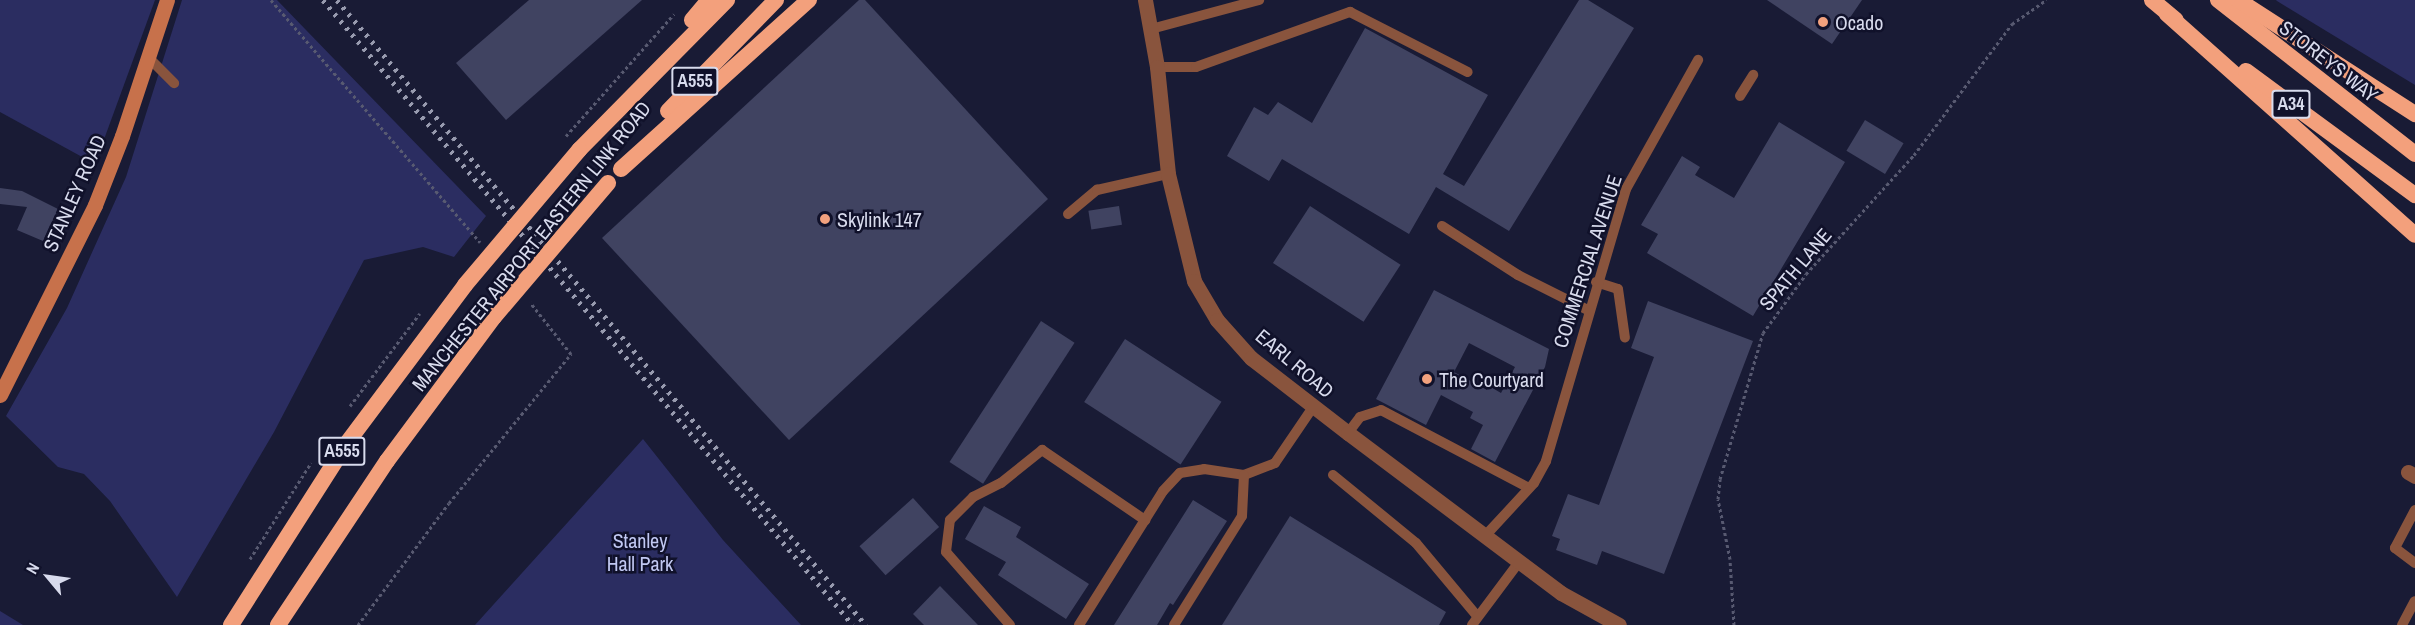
<!DOCTYPE html>
<style>
body{margin:0}
#map{position:relative;width:2415px;height:625px;overflow:hidden;background:#191b35;font-family:"Archivo Narrow",sans-serif}
div>[style]{position:absolute}
.green>*{inset:0;background:#2b2d61}
.building>*{inset:0;background:#404361;transform-origin:0 0}
.path>*{height:3px;margin-top:-1.5px;transform-origin:0;background:repeating-linear-gradient(90deg,#585a71 0 3px,transparent 0 6px)}
.service>*{height:10px;margin:-5px;padding:0 5px;transform-origin:5px;border-radius:5px;background:#89543d}
.minor>*{height:15px;margin:-7.5px;padding:0 7.5px;transform-origin:7.5px;border-radius:7.5px;background:#89543d}
.tertiary>*{height:15px;margin:-7.5px;padding:0 7.5px;transform-origin:7.5px;border-radius:7.5px;background:#89543d}
.secondary>*{height:15px;margin:-7.5px;padding:0 7.5px;transform-origin:7.5px;border-radius:7.5px;background:#c7714b}
.trunk>*{height:16px;margin:-8px;padding:0 8px;transform-origin:8px;border-radius:8px;background:#f3a07c}
.rail>*{height:4.5px;margin-top:-2.25px;transform-origin:0;background:repeating-linear-gradient(90deg,#989baf 0 3px,transparent 0 9px)}
.trunk-bridge>*{height:16px;margin:-8px;padding:0 8px;transform-origin:8px;border-radius:8px;background:#f3a07c}
.dots>*{width:16px;height:16px;translate:-50% -50%;box-sizing:border-box;border:3px solid #10112a;border-radius:50%}
span{translate:-50% -50%;white-space:nowrap;text-align:center;line-height:1.15;-webkit-text-stroke:5px #10112a;paint-order:stroke}
.shield-label span{padding:2px 4px;background:#10112a;border:2px solid;border-radius:4px;-webkit-text-stroke-width:0}
.shield-label{font-size:18px;color:#d8dbed;font-weight:700}
.poi-label{font-size:20px;color:#d8dbed}
.left{translate:0 -50%;text-align:left}
.street-label{font-size:20px;color:#d8dbed}
.park-label{font-size:20px;color:#c1c8f2}
.north{position:absolute;left:18px;top:547px;width:60px;height:60px;-webkit-text-stroke:4px #10112a;paint-order:stroke;rotate:299deg;font-size:16px;font-weight:700;line-height:24px;text-align:center;color:#d8dbed}
.north::after{content:'';display:block;margin:auto;width:21px;height:27px;background:#d8dbed;clip-path:polygon(50% 0,100% 100%,50% 72%,0 100%)}
</style>
<div id="map">
<div class="green">
<i style="clip-path:polygon(0 0,155px 0,95px 164px,0 112px)"></i>
<i style="clip-path:polygon(182px 0,277px 0,486px 216px,454px 257px,423px 247px,364px 260px,274px 432px,177px 597px,110px 501px,84px 474px,58px 467px,6px 416px,67px 308px,126px 177px)"></i>
<i style="clip-path:polygon(2276px 0,2415px 0,2415px 85px,2277px 1px)"></i>
<i style="clip-path:polygon(643px 439px,723px 540px,801px 625px,475px 625px)"></i>
<i style="clip-path:polygon(0 611px,23px 625px,0 625px)"></i>
</div>
<div class="building">
<i style="clip-path:polygon(529px 0,642px 0,506px 120px,456px 63px)"></i>
<i style="clip-path:polygon(859px 0,865px 0,1048px 199px,789px 440px,602px 238px)"></i>
<i style="clip-path:polygon(1579px 0,1588px 0,1634px 28px,1509px 231px,1436px 187px,1409px 234px,1282px 159px,1269px 181px,1227px 156px,1254px 107px,1268px 115px,1278px 102px,1312px 123px,1365px 28px,1488px 95px,1443px 174px,1464px 186px)"></i>
<i style="clip-path:polygon(1767px 0,1862px 0,1832px 44px)"></i>
<i style="left:1865px;top:120px;width:45px;height:36px;rotate:31deg"></i>
<i style="clip-path:polygon(1779px 122px,1845px 162px,1753px 316px,1647px 253px,1658px 234px,1641px 225px,1682px 156px,1700px 167px,1695px 175px,1734px 198px)"></i>
<i style="clip-path:polygon(0 188px,22px 191px,58px 209px,43px 241px,17px 230px,27px 207px,0 204px)"></i>
<i style="left:1119px;top:206px;width:19px;height:31px;rotate:81deg"></i>
<i style="left:1310px;top:206px;width:108px;height:68px;rotate:33deg"></i>
<i style="clip-path:polygon(evenodd,1434px 290px,1549px 349px,1545px 367px,1495px 462px,1471px 449px,1483px 425px,1470px 418px,1473px 412px,1441px 395px,1426px 425px,1376px 399px,1434px 290px,1469px 343px,1515px 367px,1501px 393px,1489px 386px,1487px 390px,1454px 372px,1469px 343px)"></i>
<i style="clip-path:polygon(1648px 301px,1753px 341px,1664px 574px,1602px 551px,1597px 565px,1556px 550px,1560px 539px,1552px 536px,1568px 494px,1599px 505px,1654px 357px,1631px 348px)"></i>
<i style="left:1041px;top:321px;width:40px;height:168px;rotate:33deg"></i>
<i style="left:1125px;top:339px;width:115px;height:75px;rotate:33deg"></i>
<i style="left:913px;top:498px;width:39px;height:72px;rotate:48deg"></i>
<i style="clip-path:polygon(1193px 500px,1227px 521px,1173px 605px,1170px 603px,1157px 625px,1114px 625px)"></i>
<i style="clip-path:polygon(984px 506px,1021px 527px,1016px 537px,1089px 584px,1066px 619px,998px 575px,1006px 562px,965px 539px)"></i>
<i style="clip-path:polygon(1290px 516px,1446px 612px,1439px 625px,1222px 625px)"></i>
<i style="clip-path:polygon(940px 586px,978px 625px,924px 625px,913px 614px)"></i>
</div>
<div class="path">
<i style="left:271px;top:0;width:320px;rotate:49.2deg"></i>
<i style="left:566px;top:136px;width:163px;rotate:-48.5deg"></i>
<i style="left:350px;top:406px;width:116px;rotate:-53deg"></i>
<i style="left:250px;top:559px;width:114px;rotate:-57.6deg"></i>
<i style="left:358px;top:625px;width:152px;rotate:-53.3deg"></i>
<i style="left:449px;top:503px;width:193px;rotate:-50.7deg"></i>
<i style="left:571px;top:354px;width:66px;rotate:-128.3deg"></i>
<i style="left:1734px;top:625px;width:66px;rotate:-93.5deg"></i>
<i style="left:1730px;top:559px;width:61px;rotate:-101.3deg"></i>
<i style="left:1718px;top:499px;width:20px;rotate:-84deg"></i>
<i style="left:1720px;top:479px;width:152px;rotate:-73.6deg"></i>
<i style="left:1763px;top:333px;width:73px;rotate:-53.9deg"></i>
<i style="left:1806px;top:274px;width:161px;rotate:-47.8deg"></i>
<i style="left:1914px;top:155px;width:164px;rotate:-53.2deg"></i>
<i style="left:2012px;top:24px;width:42px;rotate:-35.2deg"></i>
</div>
<div class="service">
<i style="left:1151px;top:29px;width:112px;rotate:-15deg"></i>
<i style="left:148px;top:57px;width:37px;rotate:45deg"></i>
<i style="left:1157px;top:67px;width:39px"></i>
<i style="left:1196px;top:67px;width:164px;rotate:-19.7deg"></i>
<i style="left:1350px;top:12px;width:132px;rotate:27deg"></i>
<i style="left:1740px;top:96px;width:25px;rotate:-58deg"></i>
<i style="left:1068px;top:214px;width:38px;rotate:-40deg"></i>
<i style="left:1097px;top:190px;width:73px;rotate:-12.7deg"></i>
<i style="left:1442px;top:226px;width:90px;rotate:32.8deg"></i>
<i style="left:1518px;top:275px;width:78px;rotate:26.6deg"></i>
<i style="left:1596px;top:282px;width:23px;rotate:18deg"></i>
<i style="left:1618px;top:289px;width:49px;rotate:81.9deg"></i>
<i style="left:1348px;top:433px;width:20px;rotate:-53deg"></i>
<i style="left:1360px;top:417px;width:22px;rotate:-18deg"></i>
<i style="left:1381px;top:410px;width:167px;rotate:27.8deg"></i>
<i style="left:1333px;top:475px;width:107px;rotate:39.3deg"></i>
<i style="left:1416px;top:543px;width:95px;rotate:50.1deg"></i>
<i style="left:2415px;top:510px;width:43px;rotate:117.8deg"></i>
<i style="left:2395px;top:548px;width:25px;rotate:37deg"></i>
<i style="left:1485px;top:536px;width:72px;rotate:-47.2deg"></i>
<i style="left:1534px;top:483px;width:25px;rotate:-61deg"></i>
<i style="left:1546px;top:461px;width:284px;rotate:-73.6deg"></i>
<i style="left:1626px;top:189px;width:148px;rotate:-60.8deg"></i>
<i style="left:1010px;top:625px;width:97px;rotate:-131.2deg"></i>
<i style="left:946px;top:552px;width:32px;rotate:-83deg"></i>
<i style="left:950px;top:520px;width:33px;rotate:-45deg"></i>
<i style="left:973px;top:497px;width:31px;rotate:-27deg"></i>
<i style="left:1001px;top:483px;width:53px;rotate:-38.8deg"></i>
<i style="left:1042px;top:450px;width:125px;rotate:34.2deg"></i>
<i style="left:1079px;top:625px;width:158px;rotate:-57.9deg"></i>
<i style="left:1163px;top:491px;width:25px;rotate:-47deg"></i>
<i style="left:1180px;top:473px;width:24px;rotate:-9deg"></i>
<i style="left:1204px;top:469px;width:40px;rotate:8.5deg"></i>
<i style="left:1244px;top:475px;width:33px;rotate:-21deg"></i>
<i style="left:1275px;top:463px;width:68px;rotate:-55.8deg"></i>
<i style="left:1174px;top:625px;width:128px;rotate:-58deg"></i>
<i style="left:1242px;top:516px;width:41px;rotate:-87.2deg"></i>
<i style="left:1472px;top:625px;width:79px;rotate:-53.3deg"></i>
<i style="left:2402px;top:625px;width:27px;rotate:-62deg"></i>
</div>
<div class="minor">
<i style="left:2408px;top:472px;width:8px;rotate:30deg"></i>
</div>
<div class="tertiary">
<i style="left:1145px;top:0;width:68px;rotate:79.8deg"></i>
<i style="left:1157px;top:67px;width:108px;rotate:84.1deg"></i>
<i style="left:1168px;top:174px;width:110px;rotate:76.3deg"></i>
<i style="left:1194px;top:281px;width:45px;rotate:59.5deg"></i>
<i style="left:1217px;top:320px;width:51px;rotate:48.2deg"></i>
<i style="left:1251px;top:358px;width:123px;rotate:37.7deg"></i>
<i style="left:1348px;top:433px;width:266px;rotate:36.9deg"></i>
<i style="left:1561px;top:593px;width:66px;rotate:28.9deg"></i>
</div>
<div class="secondary">
<i style="left:0;top:395px;width:212px;rotate:-63.4deg"></i>
<i style="left:95px;top:205px;width:74px;rotate:-68.6deg"></i>
<i style="left:122px;top:136px;width:143px;rotate:-71.7deg"></i>
</div>
<div class="trunk">
<i style="left:2152px;top:0;width:31px;rotate:40deg"></i>
<i style="left:2218px;top:0;width:250px;rotate:38deg"></i>
<i style="left:2238px;top:0;width:211px;rotate:32.8deg"></i>
<i style="left:2167px;top:14px;width:332px;rotate:41.7deg"></i>
<i style="left:692px;top:20px;width:26px;rotate:-50deg"></i>
<i style="left:2246px;top:71px;width:210px;rotate:36.3deg"></i>
<i style="left:668px;top:111px;width:155px;rotate:-45.8deg"></i>
<i style="left:579px;top:150px;width:211px;rotate:-45.4deg"></i>
<i style="left:621px;top:169px;width:253px;rotate:-42deg"></i>
<i style="left:231px;top:625px;width:216px;rotate:-57.5deg"></i>
<i style="left:347px;top:443px;width:197px;rotate:-53.2deg"></i>
<i style="left:278px;top:625px;width:197px;rotate:-56.4deg"></i>
<i style="left:387px;top:461px;width:179px;rotate:-53.4deg"></i>
</div>
<div class="rail">
<i style="left:323px;top:0;width:819px;rotate:49.7deg"></i>
<i style="left:337px;top:0;width:819px;rotate:49.76deg"></i>
</div>
<div class="trunk-bridge">
<i style="left:465px;top:285px;width:177px;rotate:-49.8deg"></i>
<i style="left:494px;top:317px;width:176px;rotate:-49.6deg"></i>
</div>
<div class="dots">
<i style="left:1823px;top:22px;background:#f2a17e"></i>
<i style="left:825px;top:219px;background:#f2a17e"></i>
<i style="left:1427px;top:379px;background:#f2a17e"></i>
</div>
<div class="shield-label">
<span style="left:695px;top:81px">A555</span>
<span style="left:2291px;top:104px">A34</span>
<span style="left:342px;top:451px">A555</span>
</div>
<div class="poi-label">
<span class="left" style="left:1835px;top:22px">Ocado</span>
<span class="left" style="left:837px;top:219px">Skylink 147</span>
<span class="left" style="left:1439px;top:379px">The Courtyard</span>
</div>
<div class="street-label">
<span style="left:2329px;top:61px;rotate:38deg">STOREYS WAY</span>
<span style="left:74px;top:193px;rotate:-66deg">STANLEY ROAD</span>
<span style="left:531px;top:246px;rotate:-51deg">MANCHESTER AIRPORT EASTERN LINK ROAD</span>
<span style="left:1587px;top:261px;rotate:-72deg">COMMERCIAL AVENUE</span>
<span style="left:1795px;top:269px;rotate:-50deg">SPATH LANE</span>
<span style="left:1295px;top:363px;rotate:40deg">EARL ROAD</span>
</div>
<div class="park-label">
<span style="left:640px;top:552px">Stanley<br>Hall Park</span>
</div>
<div class="north">N</div>
</div>
